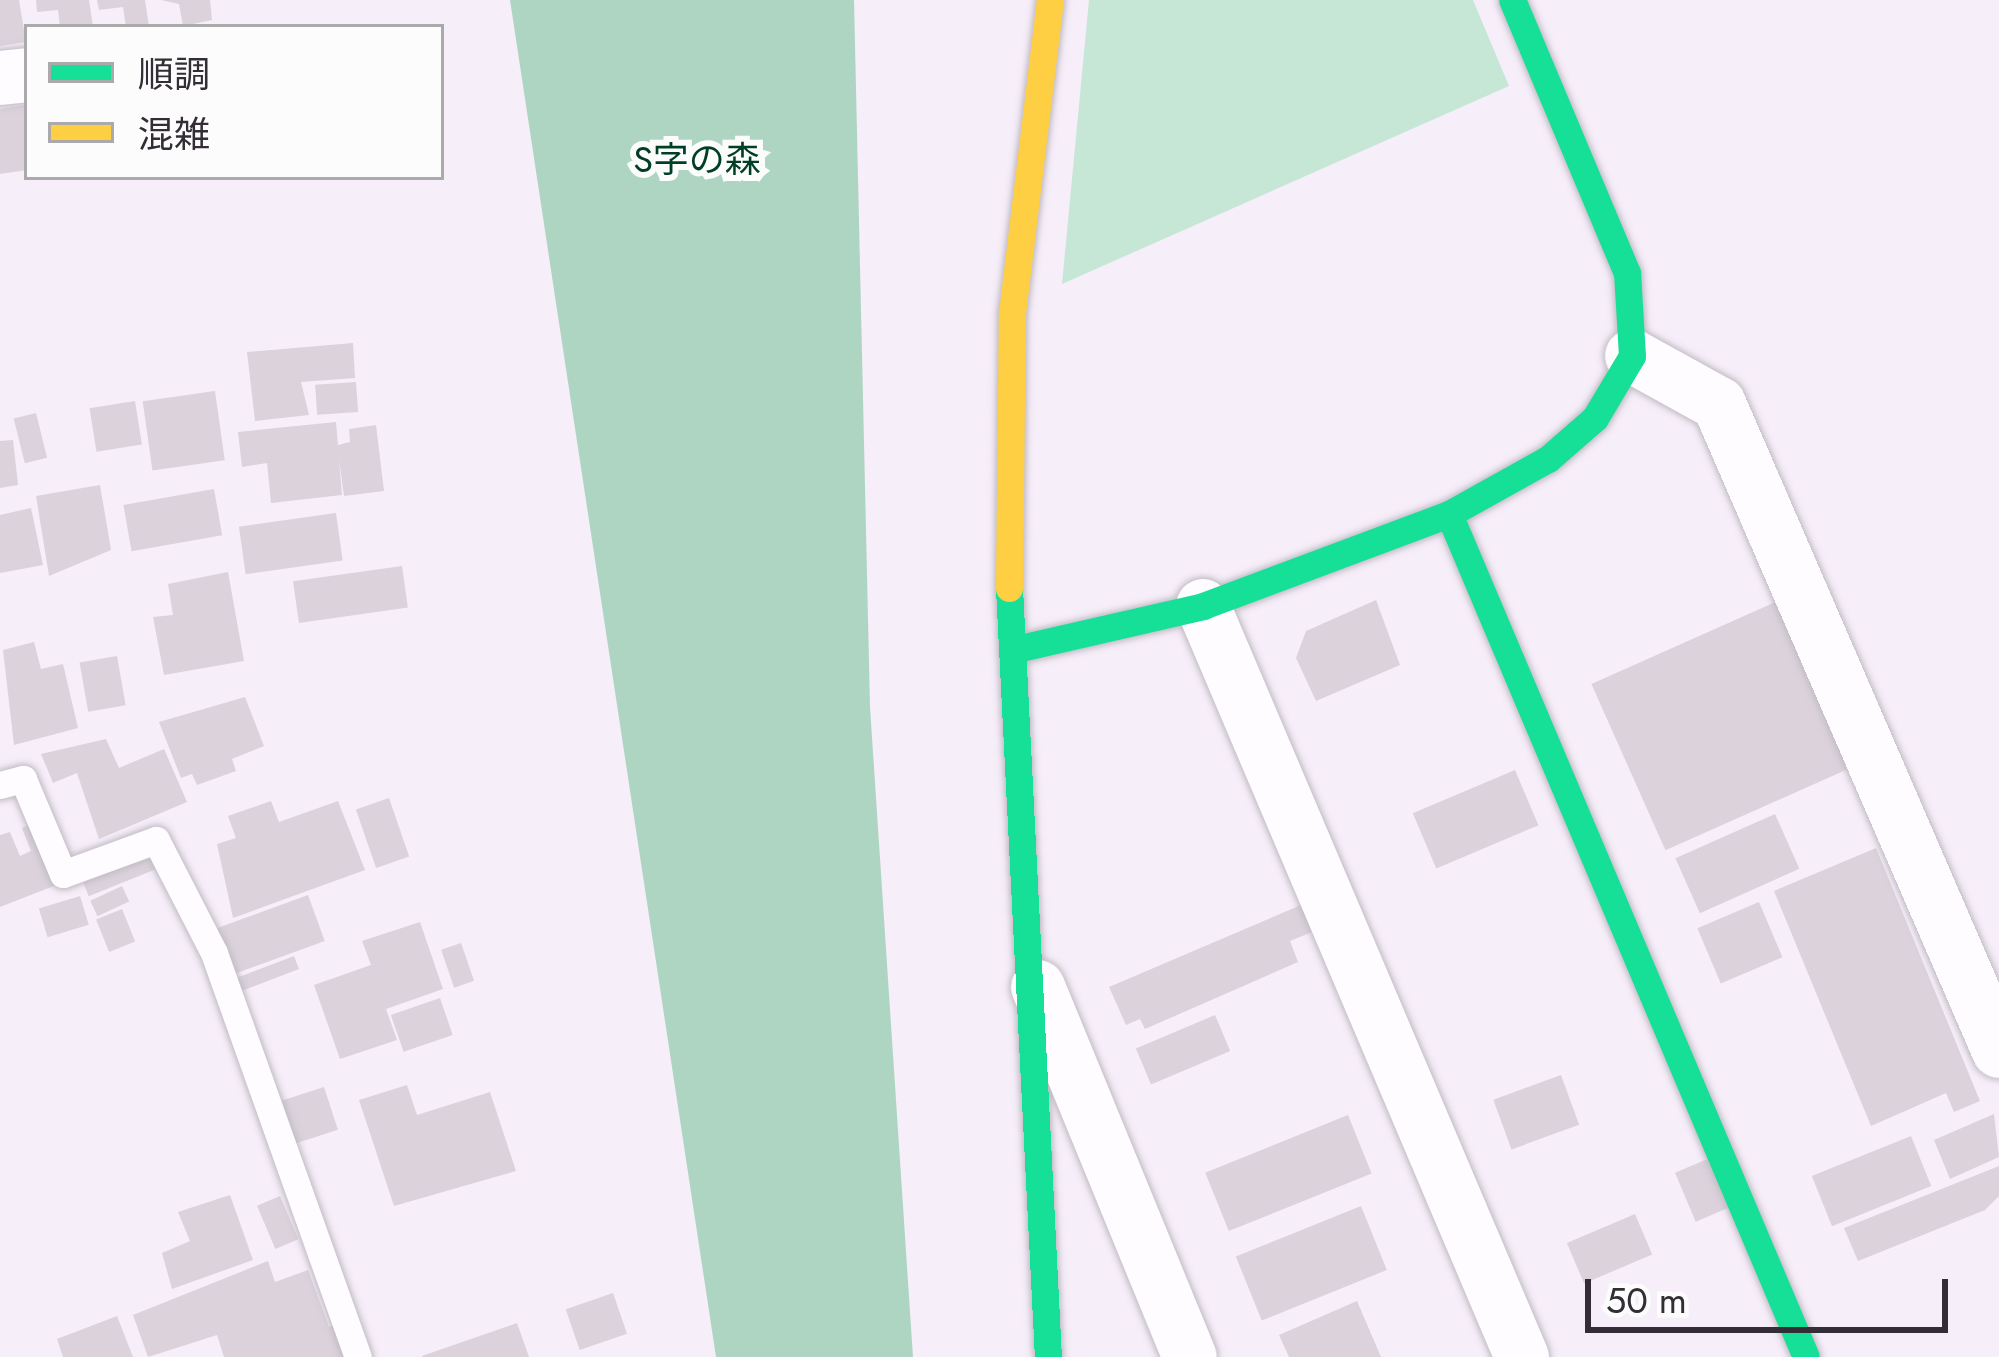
<!DOCTYPE html>
<meta charset="utf-8">
<style>
body{margin:0}
#map{position:relative;width:1999px;height:1357px;overflow:hidden;background:#f6eef9;font-family:Jost,"Noto Sans JP",sans-serif}
div>[style]{position:absolute}
.green>*{inset:0;background:#c6e7d6}
.forest>*{inset:0;background:#aed5c2}
.building>*{inset:0;background:#dbd2db;transform-origin:0 0}
.roads{filter:drop-shadow(0 0 3px #c1bbc4) drop-shadow(0 0 3px #c1bbc4)}
.lane>*{height:27px;margin:-13.5px;padding:0 13.5px;transform-origin:13.5px;border-radius:13.5px;background:#fefcfe}
.street>*{height:54px;margin:-27px;padding:0 27px;transform-origin:27px;border-radius:27px;background:#fefcfe}
.fast>*{height:27px;margin:-13.5px;padding:0 13.5px;transform-origin:13.5px;border-radius:13.5px;background:#16e098}
.slow>*{height:27px;margin:-13.5px;padding:0 13.5px;transform-origin:13.5px;border-radius:13.5px;background:#ffcf43}
span{translate:-50% -50%;white-space:nowrap;text-align:center;line-height:1.15;-webkit-text-stroke:12px #fcfcfc;paint-order:stroke}
.park-label{font-size:36px;color:#003f24}
.legend{position:absolute;left:24px;top:24px;width:420px;height:156px;box-sizing:border-box;background:#fcfcfc;border:3px solid #aca9ac;margin:0;padding:15px 21px;list-style:none;font-size:36px;color:#332d35}
.legend li{display:flex;align-items:center;gap:24px;height:60px}
.legend b{width:60px;border:3px solid #aca9ac}
.scale{position:absolute;left:1585px;top:1279px;width:363px;height:54px;box-sizing:border-box;border:6px solid #332d35;border-top:0;padding-left:15px;font-size:36px;line-height:42px;white-space:nowrap;color:#332d35;-webkit-text-stroke:9px #fcfcfc;paint-order:stroke}
</style>
<div id="map">
<div class="green">
<i style="clip-path:polygon(1089px 0,1473px 0,1509px 86px,1062px 284px)"></i>
</div>
<div class="forest">
<i style="clip-path:polygon(510px 0,854px 0,870px 707px,913px 1357px,716px 1357px)"></i>
</div>
<div class="building">
<i style="clip-path:polygon(0 0,19px 0,26px 42px,0 46px)"></i>
<i style="clip-path:polygon(36px 0,89px 0,93px 27px,60px 27px,58px 10px,37px 12px)"></i>
<i style="clip-path:polygon(97px 0,145px 0,149px 27px,126px 27px,123px 7px,99px 10px)"></i>
<i style="clip-path:polygon(161px 0,210px 0,212px 20px,183px 26px,179px 4px)"></i>
<i style="clip-path:polygon(25px 105px,27px 170px,0 174px,0 109px)"></i>
<i style="clip-path:polygon(353px 343px,355px 378px,301px 382px,309px 415px,255px 421px,247px 352px)"></i>
<i style="left:356px;top:382px;width:30px;height:41px;rotate:86deg"></i>
<i style="left:215px;top:391px;width:70px;height:73px;rotate:82deg"></i>
<i style="left:135px;top:401px;width:44px;height:46px;rotate:81deg"></i>
<i style="left:36px;top:413px;width:46px;height:23px;rotate:76deg"></i>
<i style="clip-path:polygon(336px 422px,338px 445px,350px 442px,349px 429px,376px 425px,384px 491px,344px 496px,339px 459px,342px 495px,271px 503px,267px 463px,242px 467px,238px 432px)"></i>
<i style="clip-path:polygon(13px 440px,18px 485px,0 488px,0 441px)"></i>
<i style="clip-path:polygon(100px 485px,111px 550px,49px 576px,36px 496px)"></i>
<i style="left:214px;top:489px;width:47px;height:92px;rotate:80deg"></i>
<i style="clip-path:polygon(31px 508px,43px 565px,0 573px,0 515px)"></i>
<i style="left:336px;top:513px;width:48px;height:98px;rotate:82deg"></i>
<i style="left:402px;top:566px;width:42px;height:110px;rotate:82deg"></i>
<i style="clip-path:polygon(228px 572px,244px 661px,164px 675px,153px 617px,173px 615px,168px 584px)"></i>
<i style="left:1807px;top:588px;width:182px;height:236px;rotate:66deg"></i>
<i style="clip-path:polygon(1376px 600px,1400px 665px,1316px 701px,1296px 658px,1306px 631px)"></i>
<i style="clip-path:polygon(34px 642px,41px 669px,63px 664px,78px 728px,14px 745px,3px 650px)"></i>
<i style="left:117px;top:656px;width:50px;height:38px;rotate:80deg"></i>
<i style="clip-path:polygon(245px 697px,264px 746px,232px 759px,236px 771px,197px 785px,192px 774px,181px 778px,159px 722px)"></i>
<i style="clip-path:polygon(106px 739px,119px 768px,164px 749px,187px 802px,99px 839px,77px 773px,53px 783px,41px 754px)"></i>
<i style="left:1515px;top:770px;width:60px;height:111px;rotate:67deg"></i>
<i style="left:389px;top:798px;width:62px;height:35px;rotate:71deg"></i>
<i style="clip-path:polygon(271px 801px,279px 822px,338px 801px,365px 870px,233px 918px,217px 844px,236px 838px,228px 816px)"></i>
<i style="left:1775px;top:814px;width:60px;height:109px;rotate:66deg"></i>
<i style="clip-path:polygon(45px 818px,69px 880px,0 907px,0 835px,10px 832px,20px 856px,31px 851px,22px 828px)"></i>
<i style="left:150px;top:837px;width:32px;height:79px;rotate:68deg"></i>
<i style="clip-path:polygon(1876px 848px,1980px 1101px,1954px 1112px,1946px 1093px,1871px 1126px,1774px 891px)"></i>
<i style="left:122px;top:886px;width:17px;height:35px;rotate:65deg"></i>
<i style="left:308px;top:895px;width:49px;height:103px;rotate:70deg"></i>
<i style="left:80px;top:896px;width:30px;height:43px;rotate:73deg"></i>
<i style="left:1759px;top:902px;width:60px;height:67px;rotate:67deg"></i>
<i style="clip-path:polygon(1301px 905px,1312px 932px,1290px 941px,1298px 962px,1145px 1029px,1140px 1019px,1126px 1025px,1109px 987px)"></i>
<i style="left:122px;top:909px;width:35px;height:28px;rotate:68deg"></i>
<i style="clip-path:polygon(420px 922px,443px 989px,386px 1009px,397px 1040px,340px 1059px,314px 985px,371px 965px,362px 941px)"></i>
<i style="left:461px;top:943px;width:40px;height:21px;rotate:71deg"></i>
<i style="left:294px;top:956px;width:14px;height:72px;rotate:69deg"></i>
<i style="left:440px;top:998px;width:39px;height:52px;rotate:71deg"></i>
<i style="left:1215px;top:1015px;width:39px;height:86px;rotate:67deg"></i>
<i style="left:1561px;top:1075px;width:53px;height:72px;rotate:70deg"></i>
<i style="clip-path:polygon(407px 1085px,417px 1115px,490px 1092px,516px 1171px,394px 1206px,359px 1100px)"></i>
<i style="left:324px;top:1087px;width:45px;height:52px;rotate:72deg"></i>
<i style="clip-path:polygon(1994px 1114px,1999px 1157px,1950px 1179px,1934px 1140px)"></i>
<i style="left:1348px;top:1115px;width:63px;height:154px;rotate:68deg"></i>
<i style="left:1911px;top:1136px;width:54px;height:107px;rotate:68deg"></i>
<i style="left:1710px;top:1158px;width:53px;height:38px;rotate:67deg"></i>
<i style="clip-path:polygon(1999px 1166px,1999px 1196px,1985px 1210px,1858px 1261px,1844px 1228px)"></i>
<i style="clip-path:polygon(230px 1195px,253px 1260px,172px 1289px,162px 1253px,190px 1241px,178px 1212px)"></i>
<i style="left:280px;top:1196px;width:47px;height:25px;rotate:67deg"></i>
<i style="left:1361px;top:1206px;width:69px;height:135px;rotate:68deg"></i>
<i style="left:1635px;top:1214px;width:44px;height:74px;rotate:67deg"></i>
<i style="clip-path:polygon(268px 1261px,275px 1282px,308px 1270px,329px 1327px,349px 1321px,362px 1357px,224px 1357px,217px 1335px,148px 1357px,133px 1315px)"></i>
<i style="left:613px;top:1293px;width:43px;height:50px;rotate:71deg"></i>
<i style="clip-path:polygon(1357px 1301px,1381px 1357px,1289px 1357px,1279px 1335px)"></i>
<i style="clip-path:polygon(117px 1316px,133px 1357px,63px 1357px,57px 1339px)"></i>
<i style="clip-path:polygon(517px 1323px,529px 1357px,422px 1357px,422px 1356px)"></i>
</div>
<div class="roads">
<div class="lane">
<i style="left:0;top:785px;width:24px;rotate:-15deg"></i>
<i style="left:23px;top:779px;width:103px;rotate:67.2deg"></i>
<i style="left:63px;top:874px;width:99px;rotate:-20.1deg"></i>
<i style="left:156px;top:840px;width:127px;rotate:62.8deg"></i>
<i style="left:214px;top:953px;width:429px;rotate:70.4deg"></i>
</div>
<div class="street">
<i style="left:0;top:78px;width:27px;rotate:-6deg"></i>
<i style="left:1632px;top:356px;width:99px;rotate:28.9deg"></i>
<i style="left:1719px;top:404px;width:705px;rotate:66.6deg"></i>
<i style="left:1203px;top:606px;width:816px;rotate:66.99deg"></i>
<i style="left:1038px;top:987px;width:400px;rotate:67.7deg"></i>
</div>
<div class="fast">
<i style="left:1449px;top:514px;width:915px;rotate:67.05deg"></i>
<i style="left:1009px;top:588px;width:770px;rotate:87.1deg"></i>
<i style="left:1016px;top:649px;width:192px;rotate:-12.9deg"></i>
<i style="left:1203px;top:606px;width:263px;rotate:-20.5deg"></i>
<i style="left:1449px;top:514px;width:113px;rotate:-29.1deg"></i>
<i style="left:1548px;top:459px;width:62px;rotate:-41.1deg"></i>
<i style="left:1595px;top:418px;width:72px;rotate:-59.2deg"></i>
<i style="left:1632px;top:356px;width:83px;rotate:-93.4deg"></i>
<i style="left:1627px;top:273px;width:296px;rotate:-112.8deg"></i>
</div>
<div class="slow">
<i style="left:1009px;top:588px;width:275px;rotate:-89.4deg"></i>
<i style="left:1012px;top:313px;width:315px;rotate:-83.1deg"></i>
</div>
</div>
<div class="park-label">
<span style="left:697px;top:160px">S字の森</span>
</div>
<ul class="legend">
<li><b style="height:15px;background:#16e098"></b>順調</li>
<li><b style="height:15px;background:#ffcf43"></b>混雑</li>
</ul>
<div class="scale">50 m</div>
</div>
